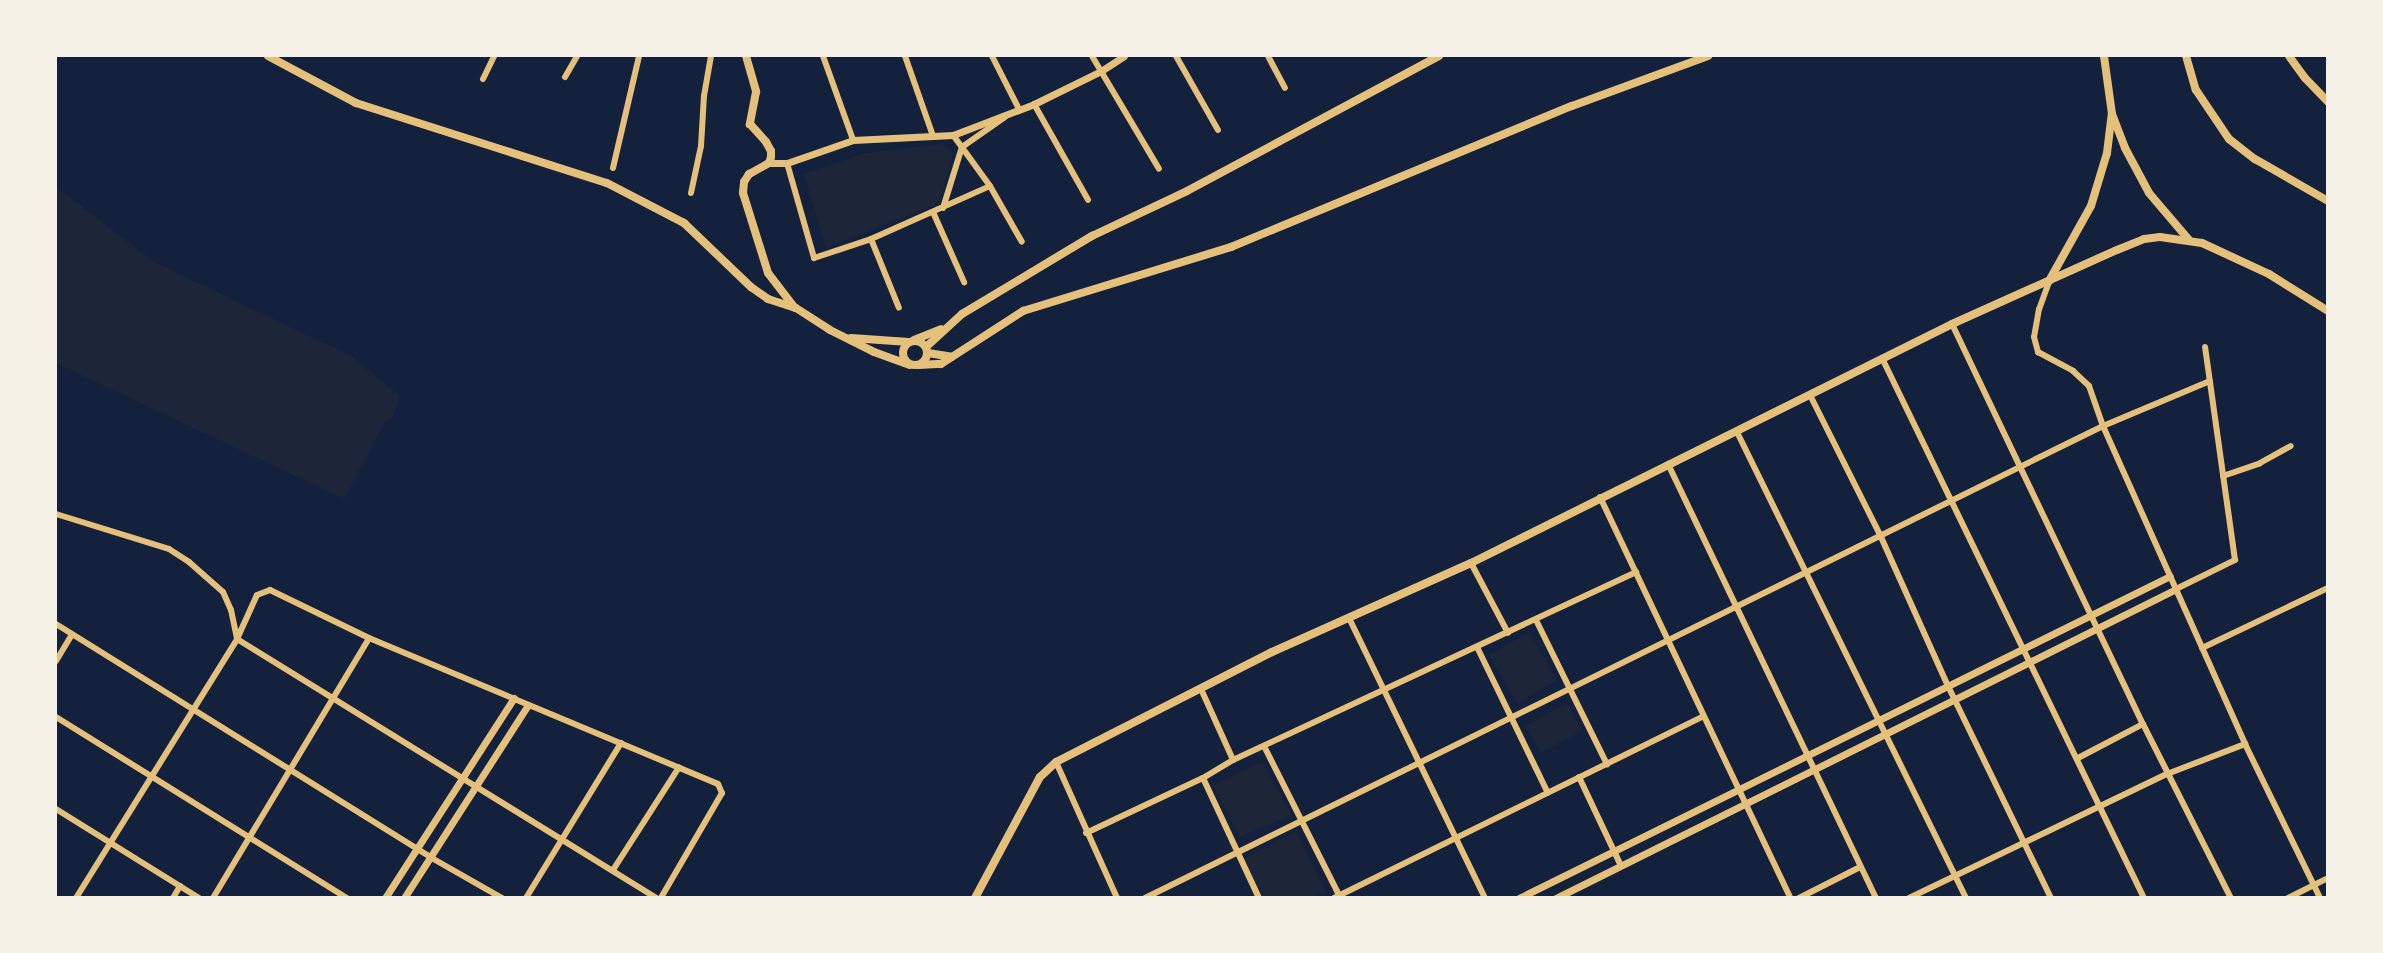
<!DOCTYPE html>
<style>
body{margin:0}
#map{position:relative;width:2383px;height:953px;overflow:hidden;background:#14213d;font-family:"Roboto Condensed",sans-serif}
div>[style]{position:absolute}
.green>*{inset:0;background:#1d2539;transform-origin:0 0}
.minor>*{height:6px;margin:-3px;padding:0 3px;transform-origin:3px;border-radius:3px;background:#e5c07b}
.tertiary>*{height:7px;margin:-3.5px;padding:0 3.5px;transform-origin:3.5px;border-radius:3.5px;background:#e5c07b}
.secondary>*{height:8px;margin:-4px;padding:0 4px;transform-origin:4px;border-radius:4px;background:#e5c07b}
.secondary>.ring{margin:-4px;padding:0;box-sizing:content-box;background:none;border:8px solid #e5c07b;border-radius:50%}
span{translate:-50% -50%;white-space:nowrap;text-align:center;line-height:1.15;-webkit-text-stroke:5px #f6f1e7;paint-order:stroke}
.frame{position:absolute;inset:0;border:57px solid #f6f1e7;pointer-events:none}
</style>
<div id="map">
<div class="green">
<i style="clip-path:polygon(943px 144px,953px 154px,942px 194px,935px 205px,826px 248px,804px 174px,866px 153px)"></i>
<i style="clip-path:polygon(56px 187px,156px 263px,351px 356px,400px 396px,392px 418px,385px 422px,344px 499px,56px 363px)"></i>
<i style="left:1529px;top:632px;width:56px;height:46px;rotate:60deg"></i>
<i style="left:1567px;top:703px;width:31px;height:47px;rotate:61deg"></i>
<i style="clip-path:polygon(1262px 762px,1292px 815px,1240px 837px,1213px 785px)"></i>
<i style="clip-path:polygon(1296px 831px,1326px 892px,1313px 897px,1262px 897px,1243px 859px)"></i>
</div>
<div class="minor">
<i style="left:823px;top:56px;width:89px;rotate:70.3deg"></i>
<i style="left:905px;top:56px;width:85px;rotate:70.7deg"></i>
<i style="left:992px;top:56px;width:59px;rotate:63deg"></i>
<i style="left:1092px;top:56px;width:131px;rotate:59.3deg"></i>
<i style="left:1176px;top:56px;width:85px;rotate:60.4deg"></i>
<i style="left:1268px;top:56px;width:36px;rotate:62deg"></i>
<i style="left:565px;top:77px;width:24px;rotate:-60deg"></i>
<i style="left:483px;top:79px;width:25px;rotate:-64deg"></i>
<i style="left:1034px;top:104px;width:110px;rotate:60.6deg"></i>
<i style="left:953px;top:135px;width:63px;rotate:54deg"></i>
<i style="left:990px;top:186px;width:64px;rotate:60.3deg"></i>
<i style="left:787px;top:163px;width:99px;rotate:74.1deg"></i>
<i style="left:814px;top:258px;width:60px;rotate:-18.4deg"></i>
<i style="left:871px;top:239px;width:130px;rotate:-24deg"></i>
<i style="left:613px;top:168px;width:115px;rotate:-76.9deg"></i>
<i style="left:691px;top:193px;width:48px;rotate:-78deg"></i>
<i style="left:701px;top:146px;width:50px;rotate:-86.6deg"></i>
<i style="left:704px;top:96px;width:41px;rotate:-80.1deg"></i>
<i style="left:943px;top:208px;width:64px;rotate:-72.7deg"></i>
<i style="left:962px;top:147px;width:52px;rotate:-34.9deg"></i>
<i style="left:933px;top:212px;width:77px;rotate:66.1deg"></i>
<i style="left:871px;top:239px;width:74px;rotate:67.9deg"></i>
<i style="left:2049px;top:282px;width:29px;rotate:110deg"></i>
<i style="left:2039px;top:309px;width:28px;rotate:100deg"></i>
<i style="left:2034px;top:337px;width:16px;rotate:75deg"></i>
<i style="left:2038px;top:352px;width:40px;rotate:28deg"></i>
<i style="left:2073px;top:371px;width:22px;rotate:43deg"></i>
<i style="left:2089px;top:386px;width:42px;rotate:70.7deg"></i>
<i style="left:2103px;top:426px;width:348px;rotate:65.9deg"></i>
<i style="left:2245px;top:744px;width:171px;rotate:64deg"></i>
<i style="left:1952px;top:324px;width:443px;rotate:64.5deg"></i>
<i style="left:2143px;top:724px;width:195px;rotate:63.2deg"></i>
<i style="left:1882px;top:358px;width:600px;rotate:64.12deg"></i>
<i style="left:1810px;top:395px;width:159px;rotate:63.4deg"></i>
<i style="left:1881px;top:537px;width:163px;rotate:65.8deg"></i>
<i style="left:1948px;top:686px;width:236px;rotate:64.1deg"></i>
<i style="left:1737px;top:432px;width:519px;rotate:63.83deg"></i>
<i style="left:1668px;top:464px;width:481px;rotate:64.4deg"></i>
<i style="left:2223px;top:476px;width:39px;rotate:-19deg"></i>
<i style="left:2260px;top:463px;width:35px;rotate:-29deg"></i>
<i style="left:1600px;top:497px;width:444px;rotate:64.6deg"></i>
<i style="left:56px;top:514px;width:118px;rotate:17.2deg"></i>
<i style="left:169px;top:549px;width:24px;rotate:33deg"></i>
<i style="left:189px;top:562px;width:45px;rotate:41.4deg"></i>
<i style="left:223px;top:592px;width:20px;rotate:66deg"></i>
<i style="left:231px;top:610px;width:30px;rotate:78deg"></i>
<i style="left:237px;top:639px;width:493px;rotate:31.7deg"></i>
<i style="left:1471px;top:563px;width:79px;rotate:62.1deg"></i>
<i style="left:2176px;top:589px;width:66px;rotate:-26.2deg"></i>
<i style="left:2235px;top:560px;width:215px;rotate:-98deg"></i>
<i style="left:1349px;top:618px;width:311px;rotate:64.1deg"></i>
<i style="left:1536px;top:620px;width:161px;rotate:63.8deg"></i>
<i style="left:56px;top:624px;width:441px;rotate:31.9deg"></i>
<i style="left:430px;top:857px;width:83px;rotate:29.7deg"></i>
<i style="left:1477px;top:647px;width:162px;rotate:64.1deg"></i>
<i style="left:2202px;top:648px;width:140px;rotate:-25.5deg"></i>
<i style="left:56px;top:661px;width:31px;rotate:-59deg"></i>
<i style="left:1201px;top:689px;width:78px;rotate:65.7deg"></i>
<i style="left:56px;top:717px;width:343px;rotate:31.9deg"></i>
<i style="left:1264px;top:746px;width:167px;rotate:63.3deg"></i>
<i style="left:2078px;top:758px;width:73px;rotate:-27.6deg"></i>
<i style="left:1056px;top:762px;width:149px;rotate:65.8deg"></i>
<i style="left:1579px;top:777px;width:98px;rotate:64.7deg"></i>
<i style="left:1203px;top:778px;width:132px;rotate:65deg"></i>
<i style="left:56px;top:809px;width:168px;rotate:31.9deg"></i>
<i style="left:1086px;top:833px;width:129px;rotate:-25.2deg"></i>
<i style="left:1203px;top:778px;width:35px;rotate:-31deg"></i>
<i style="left:1233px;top:760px;width:445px;rotate:-25deg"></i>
<i style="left:613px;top:870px;width:122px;rotate:-57.3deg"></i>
<i style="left:76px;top:898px;width:305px;rotate:-58.1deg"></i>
<i style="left:237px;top:639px;width:48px;rotate:-65.6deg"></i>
<i style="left:257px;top:595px;width:14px;rotate:-21deg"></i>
<i style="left:270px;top:590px;width:110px;rotate:25.9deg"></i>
<i style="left:369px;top:638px;width:378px;rotate:22.7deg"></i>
<i style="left:718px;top:784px;width:10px;rotate:66deg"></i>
<i style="left:722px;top:793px;width:121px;rotate:120.2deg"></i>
<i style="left:173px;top:898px;width:14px;rotate:-60deg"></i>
<i style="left:213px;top:898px;width:303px;rotate:-59deg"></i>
<i style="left:526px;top:898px;width:182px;rotate:-58.5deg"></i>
<i style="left:1145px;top:898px;width:1068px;rotate:-26.23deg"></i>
<i style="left:2103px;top:426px;width:116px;rotate:-22.8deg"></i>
<i style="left:1334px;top:898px;width:412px;rotate:-26.2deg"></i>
<i style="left:1799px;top:898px;width:68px;rotate:-26.9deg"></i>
<i style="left:1909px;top:898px;width:286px;rotate:-25.7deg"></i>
<i style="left:2167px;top:774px;width:84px;rotate:-21deg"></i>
<i style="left:2288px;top:898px;width:45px;rotate:-26.6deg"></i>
</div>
<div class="tertiary">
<i style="left:769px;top:163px;width:18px"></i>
<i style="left:787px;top:163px;width:70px;rotate:-19.2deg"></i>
<i style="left:853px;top:140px;width:100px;rotate:-2.9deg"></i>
<i style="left:953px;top:135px;width:87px;rotate:-20.9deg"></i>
<i style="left:1034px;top:104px;width:75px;rotate:-26.2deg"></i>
<i style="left:1101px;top:71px;width:27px;rotate:-33deg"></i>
<i style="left:385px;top:898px;width:238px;rotate:-57.2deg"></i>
<i style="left:404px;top:898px;width:229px;rotate:-57.3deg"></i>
<i style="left:1519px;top:898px;width:726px;rotate:-26.32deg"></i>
<i style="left:1556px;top:898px;width:693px;rotate:-26.49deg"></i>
</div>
<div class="secondary">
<i style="left:268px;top:56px;width:100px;rotate:28.1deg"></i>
<i style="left:356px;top:103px;width:263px;rotate:17.7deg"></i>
<i style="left:607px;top:183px;width:87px;rotate:27.5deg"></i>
<i style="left:684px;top:223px;width:93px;rotate:43.7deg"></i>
<i style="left:751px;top:287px;width:21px;rotate:35deg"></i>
<i style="left:768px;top:299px;width:29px;rotate:18deg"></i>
<i style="left:796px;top:308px;width:40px;rotate:32.9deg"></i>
<i style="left:830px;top:330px;width:49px;rotate:26.6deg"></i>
<i style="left:874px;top:352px;width:38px;rotate:20deg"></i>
<i style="left:746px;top:56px;width:37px;rotate:74deg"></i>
<i style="left:756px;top:92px;width:33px;rotate:101deg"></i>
<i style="left:750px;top:124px;width:24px;rotate:48deg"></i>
<i style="left:766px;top:142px;width:10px;rotate:61deg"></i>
<i style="left:771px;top:151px;width:6px;rotate:90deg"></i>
<i style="left:771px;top:157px;width:6px;rotate:108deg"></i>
<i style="left:769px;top:163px;width:23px;rotate:151deg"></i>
<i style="left:749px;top:174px;width:9px;rotate:122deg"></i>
<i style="left:744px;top:182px;width:11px;rotate:95deg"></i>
<i style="left:743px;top:193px;width:84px;rotate:72.6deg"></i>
<i style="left:768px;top:273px;width:44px;rotate:52.4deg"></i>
<i style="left:2186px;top:56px;width:35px;rotate:74deg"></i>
<i style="left:2196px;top:90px;width:59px;rotate:56deg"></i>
<i style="left:2229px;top:139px;width:33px;rotate:38deg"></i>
<i style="left:2255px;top:159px;width:84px;rotate:29.9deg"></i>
<i style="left:2289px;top:56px;width:27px;rotate:54deg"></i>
<i style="left:2305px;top:78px;width:33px;rotate:46deg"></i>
<i style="left:2112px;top:114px;width:36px;rotate:69deg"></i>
<i style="left:2125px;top:148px;width:51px;rotate:61.9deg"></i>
<i style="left:2149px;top:193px;width:62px;rotate:49.6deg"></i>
<i style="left:2049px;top:281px;width:86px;rotate:-60.8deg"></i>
<i style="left:2091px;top:206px;width:55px;rotate:-73.2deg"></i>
<i style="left:2107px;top:153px;width:39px;rotate:-83deg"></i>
<i style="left:2112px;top:114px;width:59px;rotate:-97.9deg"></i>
<i style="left:851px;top:338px;width:58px;rotate:3.9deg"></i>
<i style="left:914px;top:340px;width:29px;rotate:-22deg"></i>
<i class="ring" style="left:903px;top:341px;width:16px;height:16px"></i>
<i style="left:926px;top:347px;width:49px;rotate:-42.5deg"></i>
<i style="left:962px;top:314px;width:152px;rotate:-31deg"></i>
<i style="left:1092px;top:236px;width:105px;rotate:-25.3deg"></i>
<i style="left:1187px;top:191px;width:286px;rotate:-28.2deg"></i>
<i style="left:928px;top:353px;width:24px;rotate:9deg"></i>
<i style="left:919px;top:365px;width:22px;rotate:-3deg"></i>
<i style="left:941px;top:364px;width:98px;rotate:-32.9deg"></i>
<i style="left:1023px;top:311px;width:218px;rotate:-17.1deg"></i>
<i style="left:1231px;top:247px;width:369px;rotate:-22.5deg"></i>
<i style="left:1572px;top:106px;width:145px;rotate:-20.2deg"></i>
<i style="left:975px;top:898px;width:137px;rotate:-61.8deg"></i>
<i style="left:1040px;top:777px;width:22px;rotate:-43deg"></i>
<i style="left:1056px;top:762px;width:242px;rotate:-27deg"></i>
<i style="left:1272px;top:652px;width:218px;rotate:-24.1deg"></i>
<i style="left:1471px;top:563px;width:537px;rotate:-26.42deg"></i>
<i style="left:1952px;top:324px;width:181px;rotate:-24.2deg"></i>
<i style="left:2117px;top:250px;width:29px;rotate:-22deg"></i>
<i style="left:2144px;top:239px;width:16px;rotate:-7deg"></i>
<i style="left:2160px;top:237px;width:42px;rotate:8.1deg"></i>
<i style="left:2202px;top:243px;width:74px;rotate:24.8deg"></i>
<i style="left:2269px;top:274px;width:70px;rotate:32.1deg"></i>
</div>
<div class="frame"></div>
</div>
